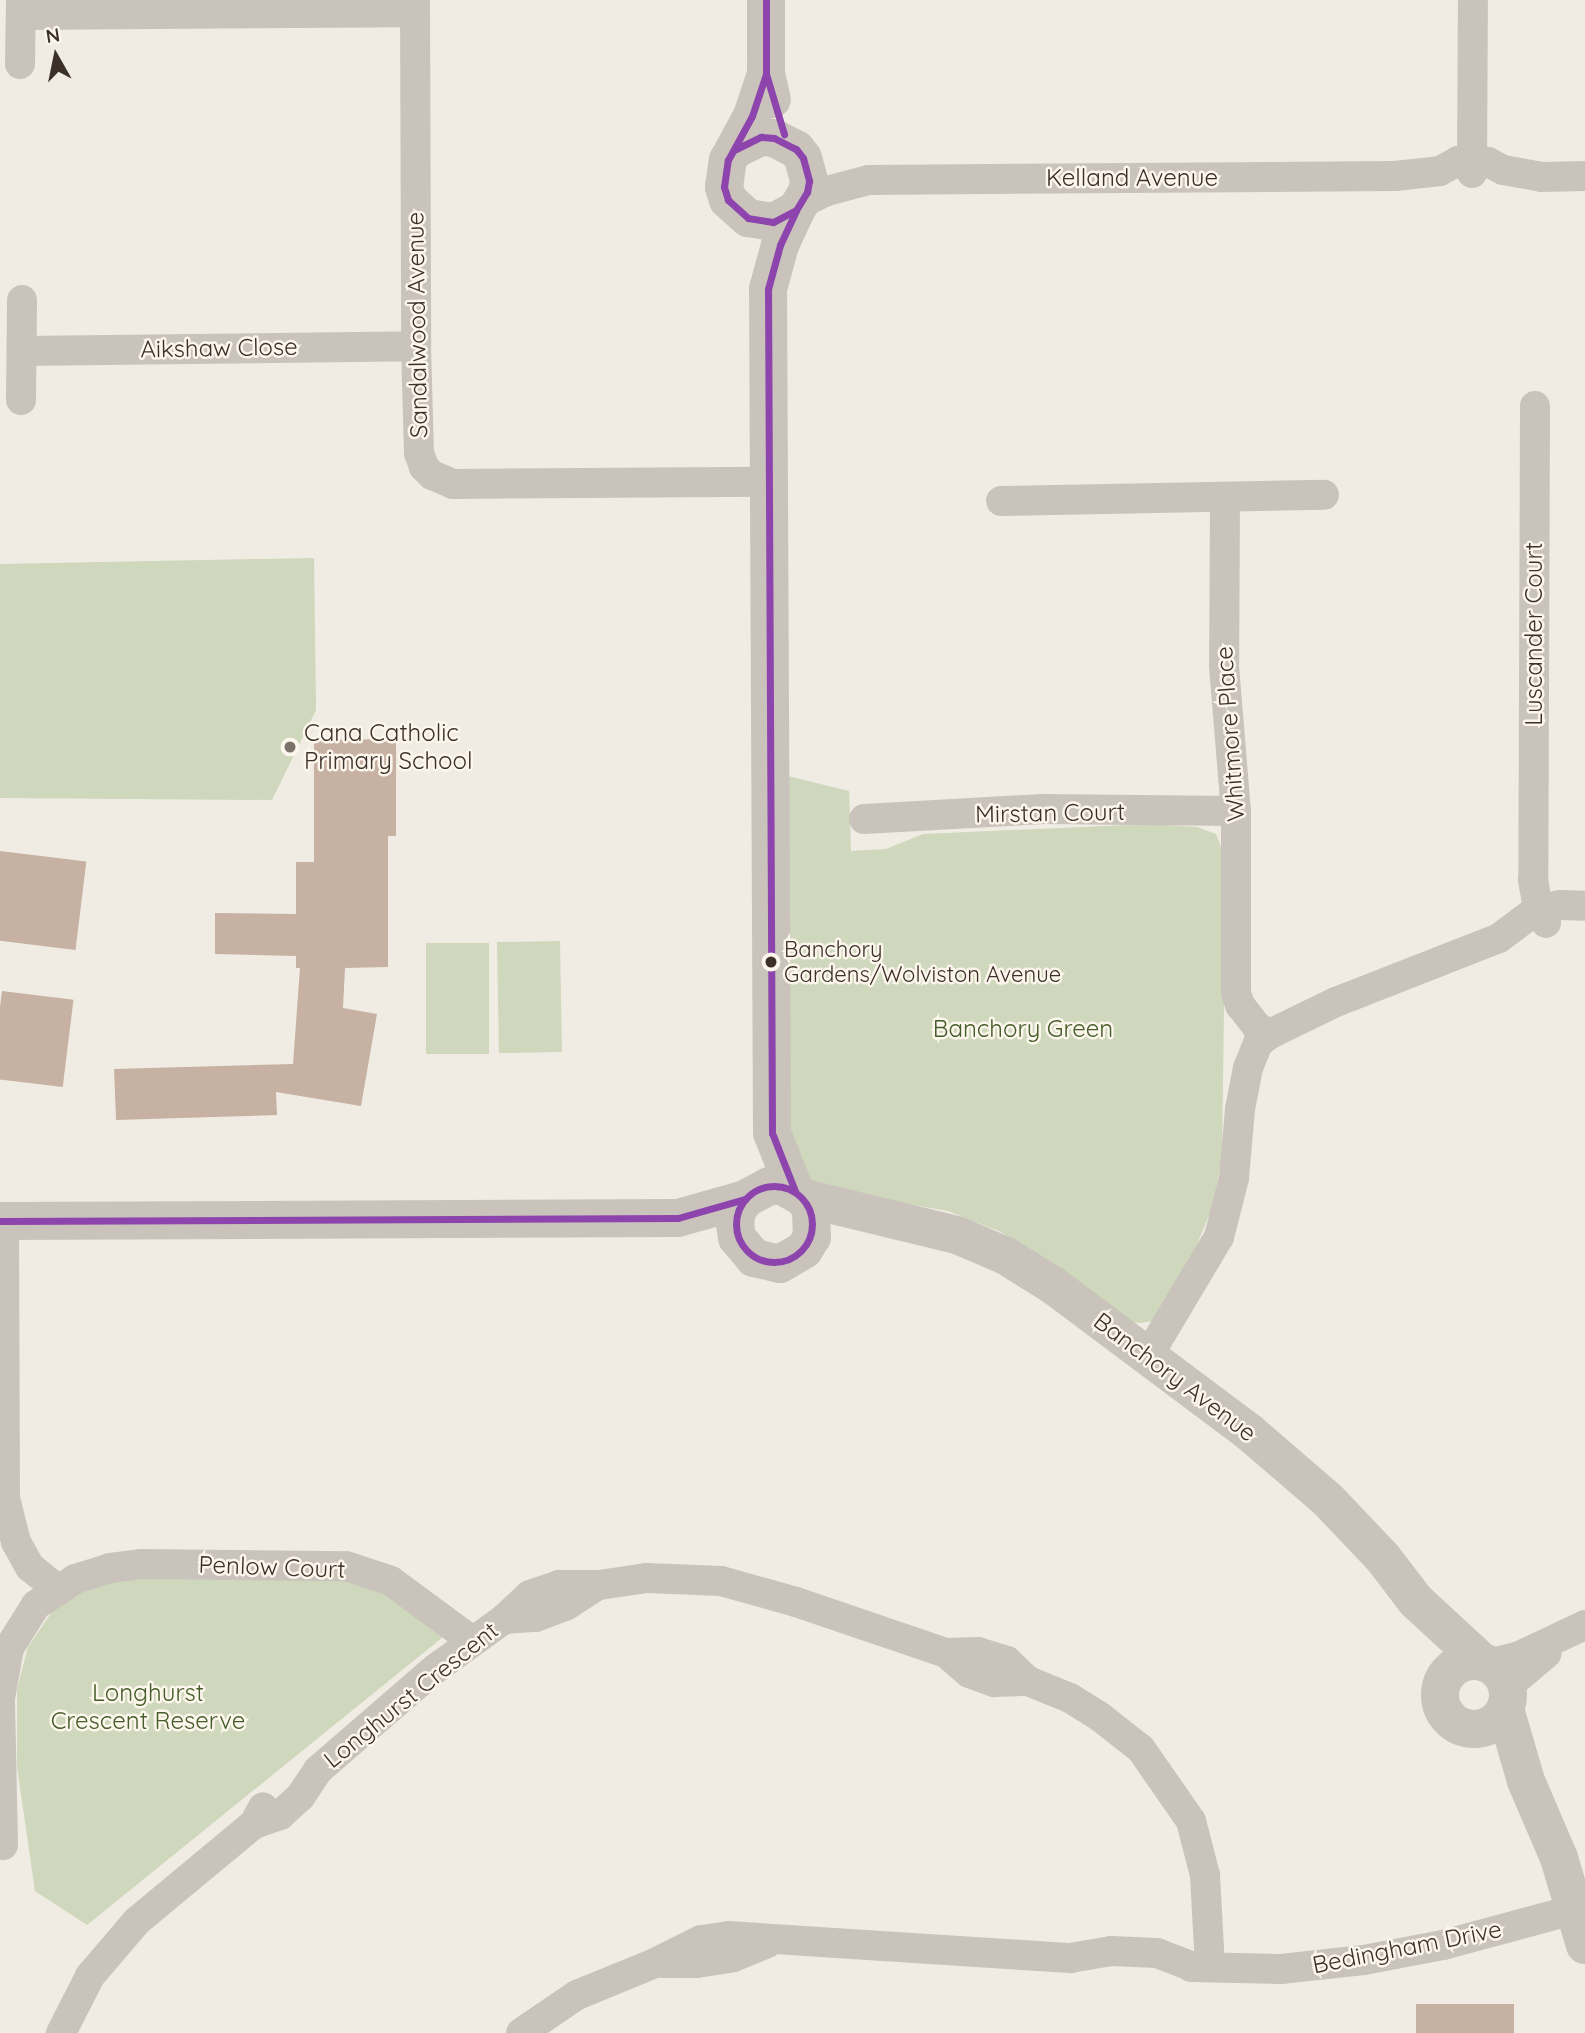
<!DOCTYPE html>
<style>
body{margin:0}
#map{position:relative;width:1585px;height:2033px;overflow:hidden;background:#f0ece3;font-family:Quicksand,sans-serif}
div>[style]{position:absolute}
.green>*{inset:0;background:#cfd7bc;transform-origin:0 0}
.building>*{inset:0;background:#c6b1a3;transform-origin:0 0}
.minor>*{height:30px;margin:-15px;padding:0 15px;transform-origin:15px;border-radius:15px;background:#c9c3bc}
.tertiary>*{height:38px;margin:-19px;padding:0 19px;transform-origin:19px;border-radius:19px;background:#c9c3bc}
.tertiary>.ring{margin:-19px;padding:0;box-sizing:content-box;background:none;border:38px solid #c9c3bc;border-radius:50%}
.bus-1>*{height:7px;margin:-3.5px;padding:0 3.5px;transform-origin:3.5px;border-radius:3.5px;background:#8e44ad}
.bus-1>.ring{margin:-3.5px;padding:0;box-sizing:content-box;background:none;border:7px solid #8e44ad;border-radius:50%}
.dots>*{width:19px;height:19px;translate:-50% -50%;box-sizing:border-box;border:4px solid #fcf6ec;border-radius:50%}
span{translate:-50% -50%;white-space:nowrap;text-align:center;line-height:1.15;-webkit-text-stroke:5px #fcf6ec;paint-order:stroke}
.bus-label{font-size:22px;color:#3c3129}
.left{translate:0 -50%;text-align:left}
.street-label{font-size:24px;color:#3c3129}
.poi-label{font-size:24px;color:#3c3129}
.park-label{font-size:24px;color:#455d2a}
.north{position:absolute;left:21px;top:21px;width:70px;height:70px;-webkit-text-stroke:5px #fcf6ec;paint-order:stroke;rotate:351deg;font-size:19px;font-weight:700;line-height:28px;text-align:center;color:#3c3129}
.north::after{content:'';display:block;margin:auto;width:24px;height:32px;background:#3c3129;clip-path:polygon(50% 0,100% 100%,50% 72%,0 100%)}
</style>
<div id="map">
<div class="green">
<i style="clip-path:polygon(314px 558px,316px 710px,272px 800px,0 798px,0 564px)"></i>
<i style="clip-path:polygon(784px 775px,849px 791px,851px 851px,886px 849px,923px 834px,1149px 824px,1197px 827px,1216px 834px,1226px 860px,1222px 1157px,1213px 1206px,1178px 1290px,1157px 1320px,1141px 1323px,1122px 1321px,1001px 1232px,948px 1211px,814px 1188px,783px 1132px)"></i>
<i style="left:560px;top:941px;width:111px;height:63px;rotate:89deg"></i>
<i style="left:426px;top:943px;width:63px;height:111px"></i>
<i style="clip-path:polygon(136px 1577px,348px 1577px,390px 1594px,443px 1637px,87px 1925px,35px 1891px,17px 1767px,17px 1689px,28px 1647px,54px 1609px,88px 1584px)"></i>
</div>
<div class="building">
<i style="clip-path:polygon(396px 739px,396px 836px,388px 836px,388px 967px,345px 968px,343px 1008px,377px 1014px,361px 1106px,276px 1092px,277px 1115px,116px 1120px,114px 1069px,293px 1064px,300px 968px,296px 968px,296px 956px,215px 954px,215px 913px,296px 914px,296px 862px,314px 862px,314px 740px)"></i>
<i style="left:0;top:851px;width:87px;height:89px;rotate:7deg"></i>
<i style="left:2px;top:991px;width:72px;height:88px;rotate:7deg"></i>
<i style="left:1416px;top:2004px;width:98px;height:29px"></i>
</div>
<div class="minor">
<i style="left:415px;top:0;width:346px;rotate:89.8deg"></i>
<i style="left:416px;top:346px;width:107px;rotate:88.4deg"></i>
<i style="left:419px;top:453px;width:15px;rotate:70deg"></i>
<i style="left:424px;top:467px;width:11px;rotate:45deg"></i>
<i style="left:432px;top:475px;width:23px;rotate:23deg"></i>
<i style="left:453px;top:484px;width:317px;rotate:-0.4deg"></i>
<i style="left:21px;top:15px;width:394px;rotate:-0.4deg"></i>
<i style="left:20px;top:64px;width:64px;rotate:-89.1deg"></i>
<i style="left:1472px;top:173px;width:173px;rotate:-89.7deg"></i>
<i style="left:802px;top:203px;width:28px;rotate:-26deg"></i>
<i style="left:827px;top:191px;width:43px;rotate:-14.7deg"></i>
<i style="left:869px;top:180px;width:526px;rotate:-0.44deg"></i>
<i style="left:1395px;top:176px;width:45px;rotate:-6.3deg"></i>
<i style="left:1440px;top:171px;width:21px;rotate:-29deg"></i>
<i style="left:1458px;top:161px;width:14px;rotate:-4deg"></i>
<i style="left:1472px;top:160px;width:16px;rotate:7deg"></i>
<i style="left:1488px;top:162px;width:17px;rotate:28deg"></i>
<i style="left:1503px;top:170px;width:39px;rotate:10deg"></i>
<i style="left:1541px;top:177px;width:44px;rotate:-1.3deg"></i>
<i style="left:22px;top:351px;width:394px;rotate:-0.7deg"></i>
<i style="left:21px;top:400px;width:100px;rotate:-89.4deg"></i>
<i style="left:1535px;top:406px;width:474px;rotate:90.2deg"></i>
<i style="left:1533px;top:880px;width:29px;rotate:80deg"></i>
<i style="left:1538px;top:909px;width:16px;rotate:60deg"></i>
<i style="left:1225px;top:497px;width:169px;rotate:90.3deg"></i>
<i style="left:1224px;top:666px;width:145px;rotate:85.3deg"></i>
<i style="left:1236px;top:811px;width:182px;rotate:90deg"></i>
<i style="left:1236px;top:993px;width:13px;rotate:72deg"></i>
<i style="left:1240px;top:1005px;width:28px;rotate:52deg"></i>
<i style="left:1257px;top:1027px;width:15px;rotate:28deg"></i>
<i style="left:1001px;top:501px;width:323px;rotate:-1.1deg"></i>
<i style="left:864px;top:819px;width:179px;rotate:-3.2deg"></i>
<i style="left:1043px;top:809px;width:193px;rotate:0.6deg"></i>
<i style="left:4px;top:1221px;width:277px;rotate:89.8deg"></i>
<i style="left:5px;top:1498px;width:45px;rotate:76deg"></i>
<i style="left:16px;top:1542px;width:29px;rotate:61deg"></i>
<i style="left:30px;top:1567px;width:36px;rotate:39deg"></i>
<i style="left:1148px;top:1356px;width:139px;rotate:-59.2deg"></i>
<i style="left:1219px;top:1237px;width:61px;rotate:-75.7deg"></i>
<i style="left:1234px;top:1178px;width:69px;rotate:-85deg"></i>
<i style="left:1240px;top:1109px;width:42px;rotate:-79deg"></i>
<i style="left:1248px;top:1068px;width:27px;rotate:-68deg"></i>
<i style="left:1258px;top:1043px;width:15px;rotate:-37deg"></i>
<i style="left:1270px;top:1034px;width:73px;rotate:-25.9deg"></i>
<i style="left:1336px;top:1002px;width:175px;rotate:-21.4deg"></i>
<i style="left:1499px;top:938px;width:49px;rotate:-36.6deg"></i>
<i style="left:1538px;top:909px;width:22px;rotate:-10deg"></i>
<i style="left:1560px;top:905px;width:25px;rotate:2deg"></i>
<i style="left:504px;top:1619px;width:32px;rotate:-4deg"></i>
<i style="left:536px;top:1617px;width:33px;rotate:-21deg"></i>
<i style="left:567px;top:1605px;width:37px;rotate:-33deg"></i>
<i style="left:946px;top:1653px;width:30px;rotate:41deg"></i>
<i style="left:969px;top:1673px;width:27px;rotate:20deg"></i>
<i style="left:994px;top:1682px;width:34px;rotate:-2deg"></i>
<i style="left:1488px;top:1664px;width:30px;rotate:-14deg"></i>
<i style="left:1517px;top:1657px;width:75px;rotate:-25.2deg"></i>
<i style="left:1507px;top:1687px;width:52px;rotate:-40.4deg"></i>
<i style="left:254px;top:1824px;width:28px;rotate:-19deg"></i>
<i style="left:280px;top:1815px;width:27px;rotate:-42deg"></i>
<i style="left:300px;top:1797px;width:32px;rotate:-56deg"></i>
<i style="left:318px;top:1770px;width:155px;rotate:-40.8deg"></i>
<i style="left:435px;top:1669px;width:85px;rotate:-35.9deg"></i>
<i style="left:504px;top:1619px;width:35px;rotate:-43deg"></i>
<i style="left:530px;top:1595px;width:31px;rotate:-19deg"></i>
<i style="left:559px;top:1585px;width:40px"></i>
<i style="left:599px;top:1585px;width:49px;rotate:-8.3deg"></i>
<i style="left:647px;top:1578px;width:74px;rotate:2.3deg"></i>
<i style="left:721px;top:1581px;width:78px;rotate:15.6deg"></i>
<i style="left:796px;top:1602px;width:158px;rotate:18.8deg"></i>
<i style="left:946px;top:1653px;width:32px;rotate:-2deg"></i>
<i style="left:978px;top:1652px;width:30px;rotate:17deg"></i>
<i style="left:1007px;top:1661px;width:29px;rotate:44deg"></i>
<i style="left:1028px;top:1681px;width:45px;rotate:22deg"></i>
<i style="left:1070px;top:1698px;width:34px;rotate:32deg"></i>
<i style="left:1099px;top:1716px;width:53px;rotate:38.2deg"></i>
<i style="left:1141px;top:1749px;width:88px;rotate:55.2deg"></i>
<i style="left:1191px;top:1821px;width:56px;rotate:75.5deg"></i>
<i style="left:1205px;top:1875px;width:92px;rotate:86.9deg"></i>
<i style="left:3px;top:1845px;width:147px;rotate:-91.2deg"></i>
<i style="left:0;top:1698px;width:51px;rotate:-79.8deg"></i>
<i style="left:9px;top:1648px;width:51px;rotate:-57.9deg"></i>
<i style="left:36px;top:1605px;width:47px;rotate:-33.7deg"></i>
<i style="left:75px;top:1579px;width:37px;rotate:-17deg"></i>
<i style="left:110px;top:1568px;width:31px;rotate:-7deg"></i>
<i style="left:141px;top:1564px;width:205px;rotate:0.6deg"></i>
<i style="left:346px;top:1566px;width:47px;rotate:18.4deg"></i>
<i style="left:391px;top:1581px;width:99px;rotate:36.4deg"></i>
<i style="left:662px;top:1963px;width:35px"></i>
<i style="left:697px;top:1963px;width:36px;rotate:-9deg"></i>
<i style="left:733px;top:1957px;width:37px;rotate:-22deg"></i>
<i style="left:1191px;top:1967px;width:90px;rotate:1.3deg"></i>
<i style="left:1281px;top:1969px;width:83px;rotate:-6.2deg"></i>
<i style="left:1364px;top:1960px;width:80px;rotate:-10.8deg"></i>
<i style="left:1443px;top:1945px;width:138px;rotate:-15.1deg"></i>
<i style="left:61px;top:2033px;width:64px;rotate:-63deg"></i>
<i style="left:90px;top:1976px;width:72px;rotate:-49.5deg"></i>
<i style="left:137px;top:1921px;width:152px;rotate:-39.7deg"></i>
<i style="left:254px;top:1824px;width:19px;rotate:-62deg"></i>
<i style="left:521px;top:2033px;width:68px;rotate:-34.2deg"></i>
<i style="left:577px;top:1995px;width:84px;rotate:-22.3deg"></i>
<i style="left:655px;top:1963px;width:51px;rotate:-26.6deg"></i>
<i style="left:701px;top:1940px;width:27px;rotate:-8deg"></i>
<i style="left:728px;top:1936px;width:343px;rotate:3.7deg"></i>
<i style="left:1070px;top:1958px;width:42px;rotate:-9.7deg"></i>
<i style="left:1111px;top:1951px;width:46px;rotate:2.5deg"></i>
<i style="left:1157px;top:1953px;width:39px;rotate:21deg"></i>
</div>
<div class="tertiary">
<i style="left:766px;top:0;width:74px;rotate:90deg"></i>
<i style="left:766px;top:74px;width:26px;rotate:77deg"></i>
<i style="left:736px;top:149px;width:28px;rotate:-26deg"></i>
<i style="left:761px;top:137px;width:13px;rotate:4deg"></i>
<i style="left:774px;top:138px;width:25px;rotate:27deg"></i>
<i style="left:796px;top:149px;width:11px;rotate:52deg"></i>
<i style="left:803px;top:158px;width:24px;rotate:75deg"></i>
<i style="left:809px;top:181px;width:11px;rotate:100deg"></i>
<i style="left:807px;top:192px;width:21px;rotate:121deg"></i>
<i style="left:796px;top:210px;width:26px;rotate:152deg"></i>
<i style="left:773px;top:222px;width:25px;rotate:-171deg"></i>
<i style="left:748px;top:218px;width:27px;rotate:-138deg"></i>
<i style="left:728px;top:200px;width:14px;rotate:-107deg"></i>
<i style="left:724px;top:187px;width:27px;rotate:-82deg"></i>
<i style="left:728px;top:160px;width:50px;rotate:-61.4deg"></i>
<i style="left:752px;top:116px;width:44px;rotate:-71.6deg"></i>
<i style="left:795px;top:1191px;width:62px;rotate:-111.6deg"></i>
<i style="left:772px;top:1133px;width:844px;rotate:-90.27deg"></i>
<i style="left:768px;top:289px;width:46px;rotate:-74.7deg"></i>
<i style="left:780px;top:245px;width:38px;rotate:-65deg"></i>
<i style="left:804px;top:1198px;width:157px;rotate:13.6deg"></i>
<i style="left:957px;top:1235px;width:53px;rotate:23.2deg"></i>
<i style="left:1006px;top:1256px;width:57px;rotate:32deg"></i>
<i style="left:1054px;top:1286px;width:244px;rotate:36.8deg"></i>
<i style="left:1249px;top:1432px;width:104px;rotate:40.7deg"></i>
<i style="left:1328px;top:1500px;width:80px;rotate:46.5deg"></i>
<i style="left:1383px;top:1558px;width:54px;rotate:52.5deg"></i>
<i style="left:1416px;top:1601px;width:90px;rotate:42.7deg"></i>
<i style="left:0;top:1221px;width:678px;rotate:-0.25deg"></i>
<i style="left:678px;top:1218px;width:70px;rotate:-15.8deg"></i>
<i style="left:745px;top:1199px;width:27px;rotate:-28deg"></i>
<i style="left:769px;top:1186px;width:13px"></i>
<i style="left:782px;top:1186px;width:25px;rotate:29deg"></i>
<i style="left:804px;top:1198px;width:14px;rotate:60deg"></i>
<i style="left:811px;top:1210px;width:27px;rotate:88deg"></i>
<i style="left:812px;top:1237px;width:15px;rotate:122deg"></i>
<i style="left:804px;top:1250px;width:28px;rotate:150deg"></i>
<i style="left:780px;top:1264px;width:27px;rotate:-167deg"></i>
<i style="left:754px;top:1258px;width:26px;rotate:-130deg"></i>
<i style="left:737px;top:1238px;width:14px;rotate:-98deg"></i>
<i style="left:735px;top:1224px;width:13px;rotate:-81deg"></i>
<i style="left:737px;top:1211px;width:14px;rotate:-56deg"></i>
<i class="ring" style="left:1440px;top:1661px;width:30px;height:30px"></i>
<i style="left:1505px;top:1709px;width:75px;rotate:73.7deg"></i>
<i style="left:1526px;top:1781px;width:84px;rotate:66.8deg"></i>
<i style="left:1559px;top:1858px;width:91px;rotate:73.4deg"></i>
</div>
<div class="bus-1">
<i style="left:766px;top:0;width:74px;rotate:90deg"></i>
<i style="left:766px;top:74px;width:63px;rotate:73.3deg"></i>
<i style="left:736px;top:149px;width:28px;rotate:-26deg"></i>
<i style="left:761px;top:137px;width:13px;rotate:4deg"></i>
<i style="left:774px;top:138px;width:25px;rotate:27deg"></i>
<i style="left:796px;top:149px;width:11px;rotate:52deg"></i>
<i style="left:803px;top:158px;width:24px;rotate:75deg"></i>
<i style="left:809px;top:181px;width:11px;rotate:100deg"></i>
<i style="left:807px;top:192px;width:21px;rotate:121deg"></i>
<i style="left:796px;top:210px;width:26px;rotate:152deg"></i>
<i style="left:773px;top:222px;width:25px;rotate:-171deg"></i>
<i style="left:748px;top:218px;width:27px;rotate:-138deg"></i>
<i style="left:728px;top:200px;width:14px;rotate:-107deg"></i>
<i style="left:724px;top:187px;width:27px;rotate:-82deg"></i>
<i style="left:728px;top:160px;width:50px;rotate:-61.4deg"></i>
<i style="left:752px;top:116px;width:44px;rotate:-71.6deg"></i>
<i class="ring" style="left:736px;top:1186px;width:69px;height:69px"></i>
<i style="left:795px;top:1191px;width:62px;rotate:-111.6deg"></i>
<i style="left:772px;top:1133px;width:844px;rotate:-90.27deg"></i>
<i style="left:768px;top:289px;width:46px;rotate:-74.7deg"></i>
<i style="left:780px;top:245px;width:38px;rotate:-65deg"></i>
<i style="left:0;top:1221px;width:678px;rotate:-0.25deg"></i>
<i style="left:678px;top:1218px;width:70px;rotate:-15.8deg"></i>
</div>
<div class="dots">
<i style="left:290px;top:747px;background:#7b726a"></i>
<i style="left:771px;top:962px;background:#3c3129"></i>
</div>
<div class="bus-label">
<span class="left" style="left:784px;top:962px">Banchory<br>Gardens/Wolviston Avenue</span>
</div>
<div class="street-label">
<span style="left:1132px;top:178px">Kelland Avenue</span>
<span style="left:417px;top:325px;rotate:-91deg">Sandalwood Avenue</span>
<span style="left:219px;top:348px;rotate:-1deg">Aikshaw Close</span>
<span style="left:1534px;top:634px;rotate:-90deg">Luscander Court</span>
<span style="left:1230px;top:734px;rotate:-94deg">Whitmore Place</span>
<span style="left:1050px;top:813px;rotate:-1deg">Mirstan Court</span>
<span style="left:1175px;top:1377px;rotate:37deg">Banchory Avenue</span>
<span style="left:272px;top:1567px;rotate:2deg">Penlow Court</span>
<span style="left:411px;top:1695px;rotate:-39deg">Longhurst Crescent</span>
<span style="left:1407px;top:1947px;rotate:-11deg">Bedingham Drive</span>
</div>
<div class="poi-label">
<span class="left" style="left:304px;top:747px">Cana Catholic<br>Primary School</span>
</div>
<div class="park-label">
<span style="left:1023px;top:1029px">Banchory Green</span>
<span style="left:148px;top:1707px">Longhurst<br>Crescent Reserve</span>
</div>
<div class="north">N</div>
</div>
